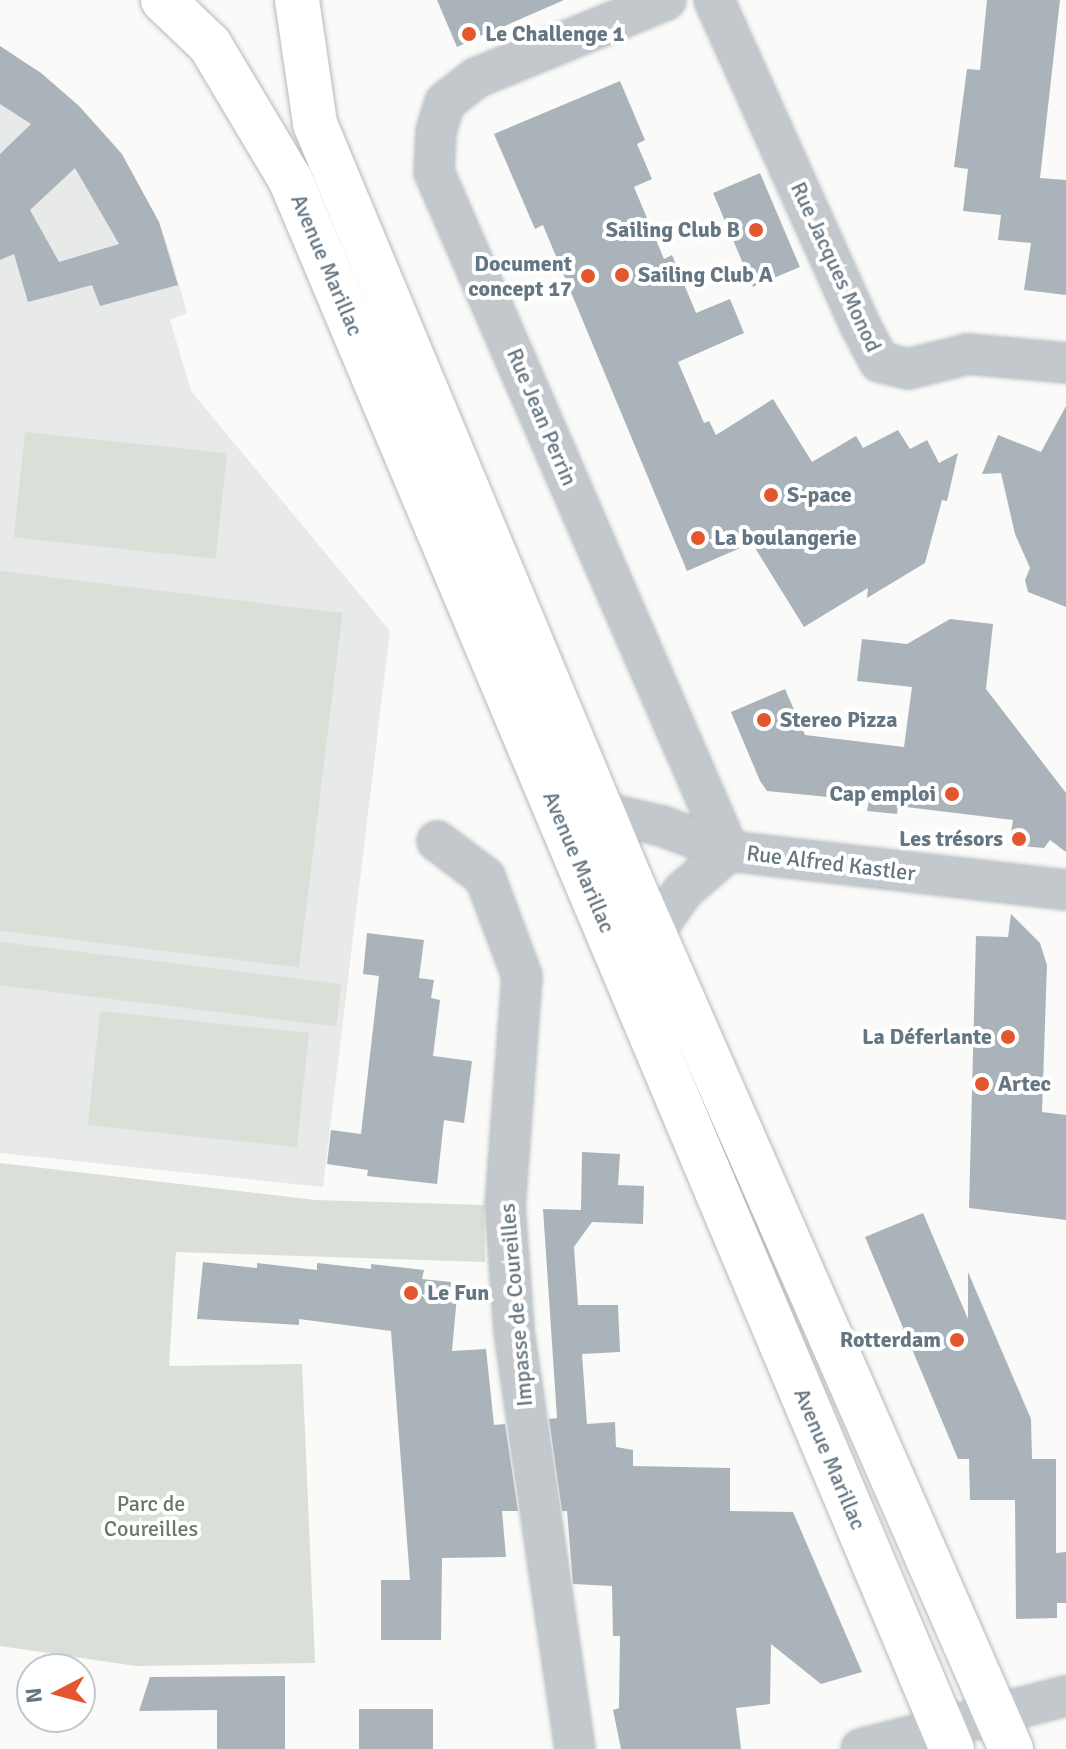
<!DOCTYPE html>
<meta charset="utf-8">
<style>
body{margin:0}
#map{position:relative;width:1066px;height:1749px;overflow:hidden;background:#fafaf8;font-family:Signika,sans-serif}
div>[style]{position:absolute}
.built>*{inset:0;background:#e8e9e9}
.green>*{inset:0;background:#dadfd7;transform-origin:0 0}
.building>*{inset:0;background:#aab3b9;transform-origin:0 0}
.roads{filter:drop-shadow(0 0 2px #b3babf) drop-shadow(0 0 2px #b3babf)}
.street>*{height:38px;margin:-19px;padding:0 19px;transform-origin:19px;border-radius:19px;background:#c3c8cc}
.secondary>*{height:44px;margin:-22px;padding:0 22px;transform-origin:22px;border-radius:22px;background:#fff}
.dots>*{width:22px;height:22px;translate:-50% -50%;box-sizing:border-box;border:4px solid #fff;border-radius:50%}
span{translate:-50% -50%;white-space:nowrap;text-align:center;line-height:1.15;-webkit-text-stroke:8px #fff;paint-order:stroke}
.poi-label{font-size:22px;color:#657683;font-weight:700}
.left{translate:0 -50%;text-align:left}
.right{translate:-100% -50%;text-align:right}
.street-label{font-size:22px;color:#657683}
.park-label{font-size:22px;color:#687a64}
.north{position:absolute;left:16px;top:1653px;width:80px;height:80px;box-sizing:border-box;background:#fff;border:2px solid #c1c8cd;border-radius:50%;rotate:264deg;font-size:22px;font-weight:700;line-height:32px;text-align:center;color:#657683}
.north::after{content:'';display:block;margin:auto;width:28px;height:36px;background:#e4572e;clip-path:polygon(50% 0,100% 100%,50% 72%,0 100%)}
</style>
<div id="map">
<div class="built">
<i style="clip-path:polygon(0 47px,41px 73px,79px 106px,122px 155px,159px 222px,170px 253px,187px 313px,170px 320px,191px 391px,390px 631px,323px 1187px,0 1153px)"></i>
</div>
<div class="green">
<i style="left:25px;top:432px;width:203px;height:106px;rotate:6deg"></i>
<i style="left:0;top:571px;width:345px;height:357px;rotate:7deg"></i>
<i style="left:0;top:942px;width:344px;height:43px;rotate:7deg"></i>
<i style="left:100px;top:1011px;width:210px;height:115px;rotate:6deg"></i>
<i style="clip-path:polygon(0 1163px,315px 1200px,484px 1205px,485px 1262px,176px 1252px,169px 1366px,302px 1364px,315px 1663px,136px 1666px,0 1646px)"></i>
</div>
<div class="building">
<i style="clip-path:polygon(437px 0,564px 0,457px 47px)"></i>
<i style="clip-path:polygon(987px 0,1060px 0,1040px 178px,1066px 180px,1066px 295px,1024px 290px,1031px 243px,998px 240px,1001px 215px,963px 211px,968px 169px,954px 167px,967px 69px,980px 70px)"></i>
<i style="clip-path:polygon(evenodd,0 46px,41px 73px,79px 106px,122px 154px,159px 222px,178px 285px,100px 306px,92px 285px,28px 302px,14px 254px,0 260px,0 154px,31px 124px,0 104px,0 46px,75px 168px,119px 244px,59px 262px,30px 210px,75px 168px)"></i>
<i style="clip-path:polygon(620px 81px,645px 140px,637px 144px,652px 179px,634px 187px,664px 259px,672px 255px,696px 313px,730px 299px,744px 333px,678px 362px,704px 423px,709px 421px,716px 435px,773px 399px,812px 462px,856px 436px,863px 448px,898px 430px,910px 449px,927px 440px,939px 463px,958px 453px,947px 501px,942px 500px,925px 563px,867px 598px,868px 588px,804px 627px,752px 543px,687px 571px,543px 225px,535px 229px,494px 134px)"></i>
<i style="left:760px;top:173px;width:102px;height:51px;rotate:67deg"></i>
<i style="clip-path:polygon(1066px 406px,1066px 607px,1028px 592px,1025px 580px,1030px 568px,1015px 534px,1001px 473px,982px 474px,998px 435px,1041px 452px)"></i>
<i style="clip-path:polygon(950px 619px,993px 624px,986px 689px,1066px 793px,1066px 852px,1050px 840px,1044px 848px,1009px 845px,1013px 820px,898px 806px,897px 814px,867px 811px,869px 801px,767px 791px,760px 781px,731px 712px,785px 689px,805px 735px,904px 747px,912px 687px,857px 681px,862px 639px,907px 644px)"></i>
<i style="clip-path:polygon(1011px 914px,1040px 943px,1047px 965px,1042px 1112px,1066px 1115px,1066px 1220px,969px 1208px,976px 936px,1008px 937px)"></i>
<i style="clip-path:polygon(367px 933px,424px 940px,419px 978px,434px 980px,431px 998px,440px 1000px,433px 1056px,472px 1061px,464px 1123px,444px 1120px,437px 1184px,367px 1176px,368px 1170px,327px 1164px,331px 1130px,361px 1134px,379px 976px,363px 974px)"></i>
<i style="clip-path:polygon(582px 1152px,620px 1154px,618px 1185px,644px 1186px,643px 1224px,592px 1222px,574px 1247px,578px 1305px,618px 1305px,620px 1352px,582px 1354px,587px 1424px,615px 1422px,616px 1447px,633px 1450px,633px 1466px,730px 1468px,730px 1511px,793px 1512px,862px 1672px,821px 1684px,771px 1644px,770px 1704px,736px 1708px,741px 1749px,621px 1749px,613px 1710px,619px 1708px,620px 1636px,613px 1636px,612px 1586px,573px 1584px,567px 1511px,562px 1511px,549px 1419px,557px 1418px,543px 1209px,581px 1210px)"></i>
<i style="clip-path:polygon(923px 1213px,968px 1319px,968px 1272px,1031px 1419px,1032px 1459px,1056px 1459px,1056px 1553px,1066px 1552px,1066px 1603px,1057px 1603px,1057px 1618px,1016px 1619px,1015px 1500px,970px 1500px,969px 1459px,958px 1459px,865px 1237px)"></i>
<i style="clip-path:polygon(203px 1262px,257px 1268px,257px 1263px,317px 1270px,317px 1263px,371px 1269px,371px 1264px,424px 1270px,422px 1279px,451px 1282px,450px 1290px,457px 1296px,452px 1351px,486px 1349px,494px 1425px,505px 1424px,518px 1511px,502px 1511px,506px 1557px,442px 1558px,441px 1640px,381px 1640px,381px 1580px,410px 1580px,391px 1331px,299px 1319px,299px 1325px,197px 1319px)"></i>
<i style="clip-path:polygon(285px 1676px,285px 1749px,217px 1749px,217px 1710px,139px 1711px,150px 1677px)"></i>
<i style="left:359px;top:1709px;width:74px;height:40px"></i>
</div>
<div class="roads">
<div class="street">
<i style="left:666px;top:0;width:205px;rotate:157.7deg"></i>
<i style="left:476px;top:78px;width:39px;rotate:142deg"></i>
<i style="left:445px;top:102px;width:31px;rotate:107deg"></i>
<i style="left:436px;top:132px;width:40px;rotate:92.9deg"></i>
<i style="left:434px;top:172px;width:740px;rotate:66.52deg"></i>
<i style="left:714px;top:0;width:359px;rotate:65.8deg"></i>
<i style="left:861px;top:327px;width:40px;rotate:62deg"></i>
<i style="left:880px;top:362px;width:29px;rotate:14deg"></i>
<i style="left:908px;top:369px;width:62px;rotate:-14deg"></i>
<i style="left:968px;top:354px;width:98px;rotate:5.2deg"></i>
<i style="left:602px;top:812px;width:62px;rotate:13.1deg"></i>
<i style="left:662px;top:826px;width:72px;rotate:20.5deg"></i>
<i style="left:729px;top:851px;width:339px;rotate:6.6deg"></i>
<i style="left:437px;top:841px;width:60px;rotate:36.9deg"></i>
<i style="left:485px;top:877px;width:106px;rotate:69.5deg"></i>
<i style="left:522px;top:976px;width:230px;rotate:94.2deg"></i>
<i style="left:505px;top:1205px;width:126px;rotate:85.9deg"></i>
<i style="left:514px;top:1331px;width:422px;rotate:81.7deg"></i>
<i style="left:654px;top:933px;width:51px;rotate:-55.4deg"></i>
<i style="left:683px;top:891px;width:61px;rotate:-41deg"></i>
<i style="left:861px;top:1749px;width:212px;rotate:-14.5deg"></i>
</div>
<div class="secondary">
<i style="left:163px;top:0;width:65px;rotate:43.8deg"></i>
<i style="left:210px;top:45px;width:156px;rotate:59.2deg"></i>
<i style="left:290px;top:179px;width:1704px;rotate:67.14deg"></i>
<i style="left:297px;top:0;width:125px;rotate:81.7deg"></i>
<i style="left:315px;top:124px;width:818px;rotate:67.35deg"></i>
<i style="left:630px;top:879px;width:950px;rotate:66.35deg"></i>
</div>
</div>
<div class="dots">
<i style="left:469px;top:34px;background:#e4572e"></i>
<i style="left:756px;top:230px;background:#e4572e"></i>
<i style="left:622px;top:275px;background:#e4572e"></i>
<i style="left:588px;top:276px;background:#e4572e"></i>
<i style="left:771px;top:495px;background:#e4572e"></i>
<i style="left:698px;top:538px;background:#e4572e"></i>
<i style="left:764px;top:720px;background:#e4572e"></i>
<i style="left:952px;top:794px;background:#e4572e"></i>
<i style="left:1019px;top:839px;background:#e4572e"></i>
<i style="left:1008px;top:1037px;background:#e4572e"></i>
<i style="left:982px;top:1084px;background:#e4572e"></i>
<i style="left:411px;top:1293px;background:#e4572e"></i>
<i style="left:957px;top:1340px;background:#e4572e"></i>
</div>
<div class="poi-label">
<span class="left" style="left:485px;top:34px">Le Challenge 1</span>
<span class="right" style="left:740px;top:230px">Sailing Club B</span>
<span class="right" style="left:572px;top:276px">Document<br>concept 17</span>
<span class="left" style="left:638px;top:275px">Sailing Club A</span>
<span class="left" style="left:787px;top:495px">S-pace</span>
<span class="left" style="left:714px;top:538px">La boulangerie</span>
<span class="left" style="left:780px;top:720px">Stereo Pizza</span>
<span class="right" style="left:936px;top:794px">Cap emploi</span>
<span class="right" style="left:1003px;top:839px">Les trésors</span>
<span class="right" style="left:992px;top:1037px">La Déferlante</span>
<span class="left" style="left:998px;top:1084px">Artec</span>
<span class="left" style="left:427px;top:1293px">Le Fun</span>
<span class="right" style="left:941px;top:1340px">Rotterdam</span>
</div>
<div class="street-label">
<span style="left:327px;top:265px;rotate:67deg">Avenue Marillac</span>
<span style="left:836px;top:267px;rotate:65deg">Rue Jacques Monod</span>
<span style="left:542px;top:417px;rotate:67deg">Rue Jean Perrin</span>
<span style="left:579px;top:862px;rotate:67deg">Avenue Marillac</span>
<span style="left:831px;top:863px;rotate:7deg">Rue Alfred Kastler</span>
<span style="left:516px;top:1305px;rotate:-95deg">Impasse de Coureilles</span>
<span style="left:830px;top:1459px;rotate:67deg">Avenue Marillac</span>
</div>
<div class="park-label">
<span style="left:151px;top:1516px">Parc de<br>Coureilles</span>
</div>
<div class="north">N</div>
</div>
